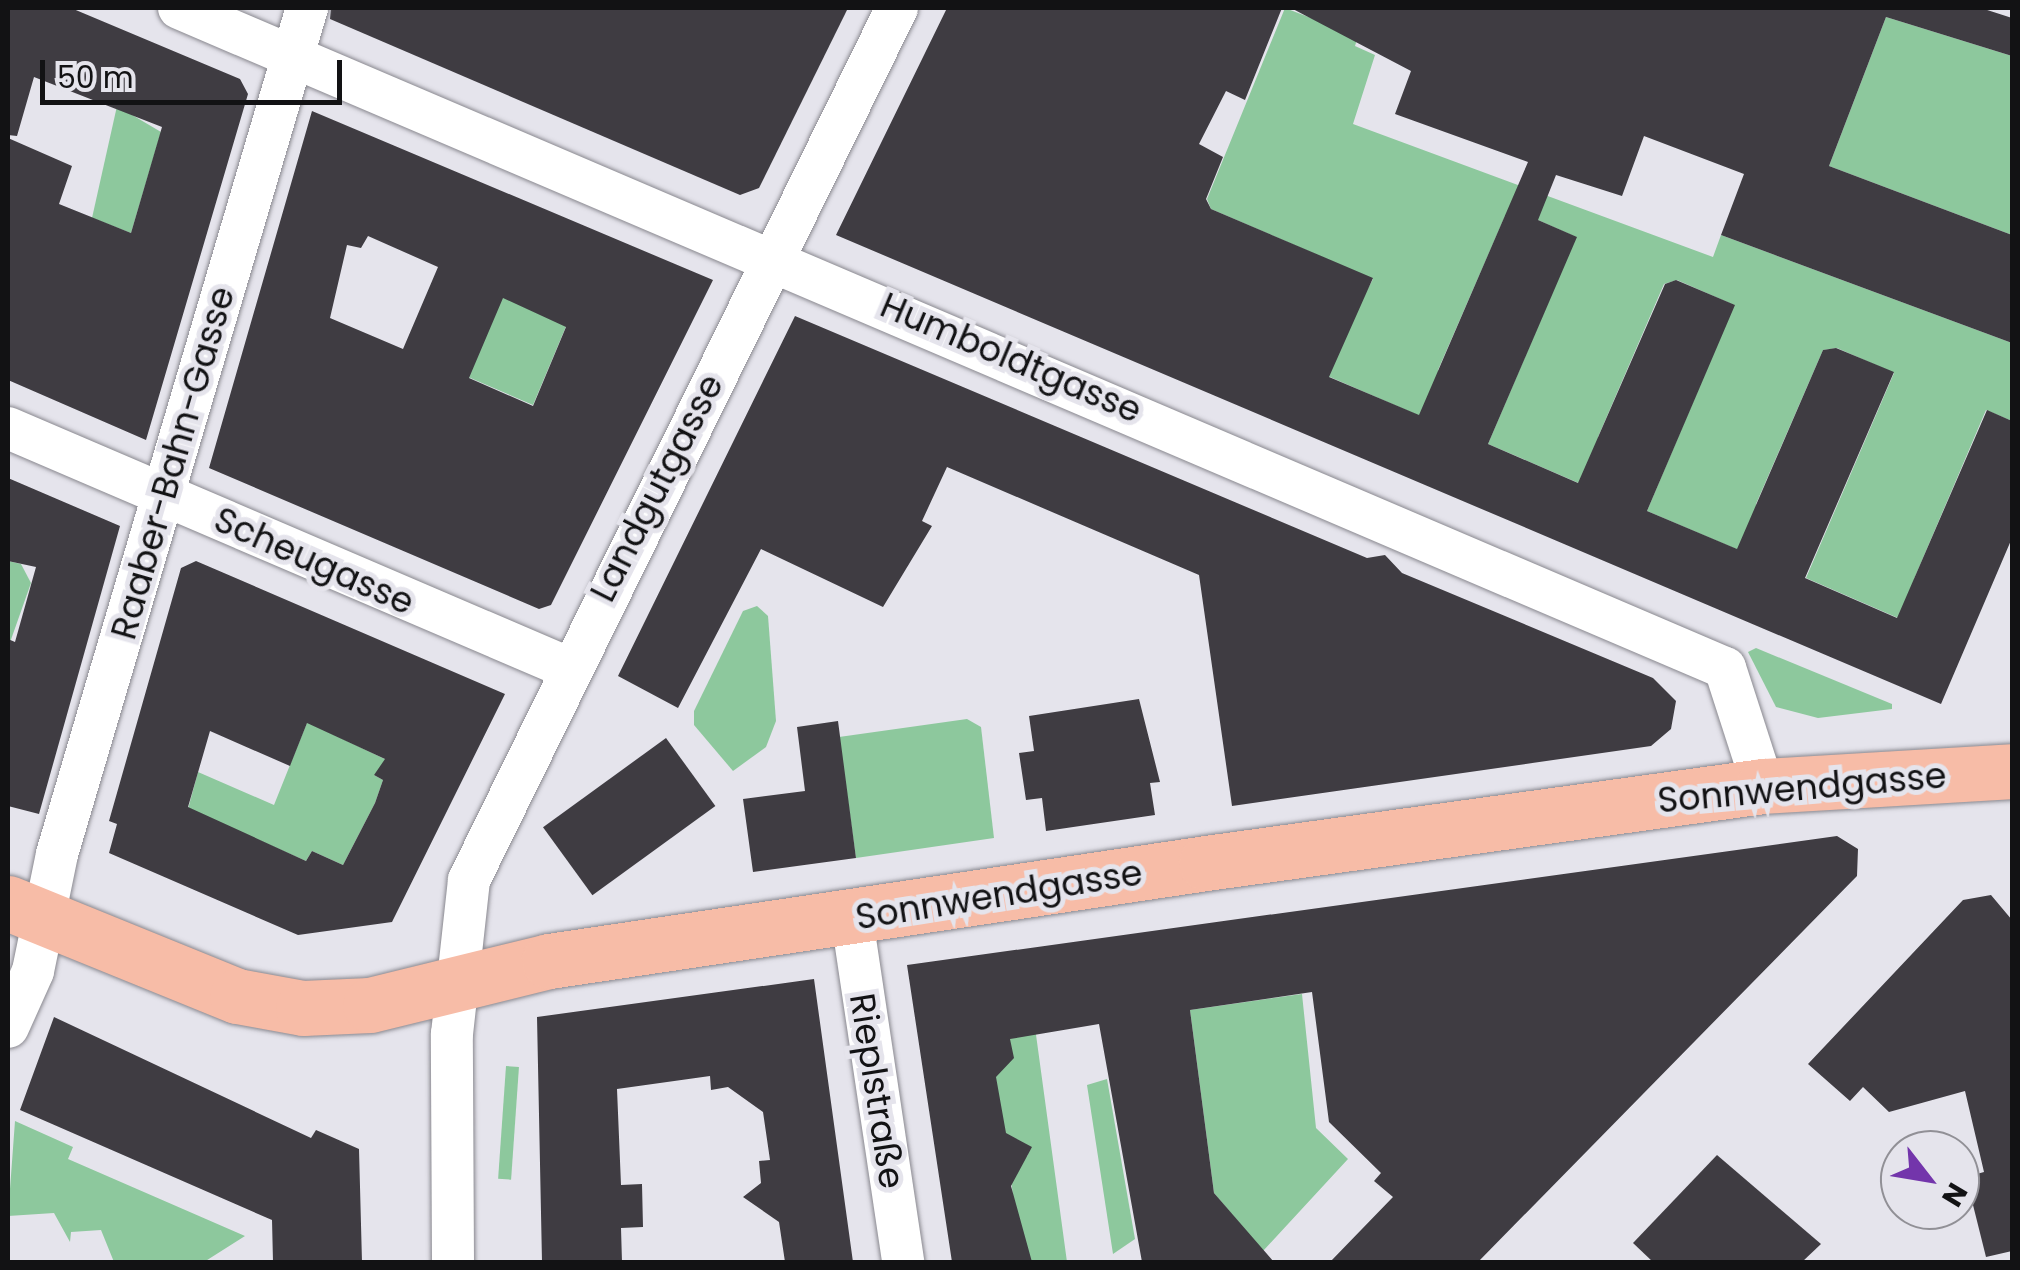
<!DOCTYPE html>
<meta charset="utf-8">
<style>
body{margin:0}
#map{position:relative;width:2020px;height:1270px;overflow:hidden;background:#e5e4ec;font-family:Poppins,sans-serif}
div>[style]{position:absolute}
.green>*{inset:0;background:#8dc89d;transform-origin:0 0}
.building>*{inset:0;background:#3f3c42;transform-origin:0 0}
.roads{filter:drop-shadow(0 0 2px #89888f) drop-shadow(0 0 2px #89888f)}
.minor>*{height:42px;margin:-21px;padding:0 21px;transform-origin:21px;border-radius:21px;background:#fff}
.major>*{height:55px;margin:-27.5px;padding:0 27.5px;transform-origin:27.5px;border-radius:27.5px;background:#f7bca7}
span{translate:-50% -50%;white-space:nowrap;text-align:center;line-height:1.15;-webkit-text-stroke:10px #e5e4ec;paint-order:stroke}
.street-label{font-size:35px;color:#121214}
.frame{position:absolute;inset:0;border:10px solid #121214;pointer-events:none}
.north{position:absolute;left:1880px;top:1130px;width:100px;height:100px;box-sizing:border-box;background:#e5e4ec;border:2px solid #919096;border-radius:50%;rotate:121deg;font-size:28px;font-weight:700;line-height:40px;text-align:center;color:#121214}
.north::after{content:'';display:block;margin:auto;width:35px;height:45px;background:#7335ab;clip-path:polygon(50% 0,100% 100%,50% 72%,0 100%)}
.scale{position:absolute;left:40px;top:60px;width:302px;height:45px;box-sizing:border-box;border:5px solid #121214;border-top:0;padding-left:12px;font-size:30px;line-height:35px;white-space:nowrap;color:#121214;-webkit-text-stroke:8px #e5e4ec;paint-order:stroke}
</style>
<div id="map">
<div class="green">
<i style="clip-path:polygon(1285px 8px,1358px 36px,1355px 46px,1375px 55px,1353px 124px,1713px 257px,1721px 235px,2012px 343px,2012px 421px,1986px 410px,1914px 579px,1944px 638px,1806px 578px,1894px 373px,1837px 348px,1823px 350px,1756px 504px,1785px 570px,1647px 511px,1734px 305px,1677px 280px,1664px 284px,1598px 437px,1625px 503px,1488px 444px,1576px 237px,1520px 212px,1505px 216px,1438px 370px,1466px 436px,1323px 374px,1373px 279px,1211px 209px,1207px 199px)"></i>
<i style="clip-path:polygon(1886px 17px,2012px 56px,2012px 235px,1829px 166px)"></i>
<i style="clip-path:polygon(117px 106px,161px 132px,131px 233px,92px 218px)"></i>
<i style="clip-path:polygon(506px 290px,534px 312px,575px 305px,533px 405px,440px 365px)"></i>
<i style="clip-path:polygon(8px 561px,21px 564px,31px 583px,8px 648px)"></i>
<i style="clip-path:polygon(757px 606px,768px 616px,776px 721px,766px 747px,733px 771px,694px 725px,694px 711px,743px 611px)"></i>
<i style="clip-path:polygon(1756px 648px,1892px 704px,1892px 709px,1818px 718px,1776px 707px,1748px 652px)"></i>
<i style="clip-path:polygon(320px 690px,326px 731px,391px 762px,374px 775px,383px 780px,375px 803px,343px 865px,312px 851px,306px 861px,188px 809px,198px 772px,274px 805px)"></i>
<i style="clip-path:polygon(967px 719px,981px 727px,994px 838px,856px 858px,839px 737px)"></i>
<i style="clip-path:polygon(1302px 994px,1316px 1128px,1348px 1159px,1263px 1251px,1214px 1193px,1190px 1010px)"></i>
<i style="clip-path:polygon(1034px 1020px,1067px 1262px,1032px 1262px,1017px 1234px,1010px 1169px,1028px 1155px,1026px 1144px,1005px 1141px,994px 1070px,996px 1024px)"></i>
<i style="left:506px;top:1066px;width:13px;height:113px;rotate:4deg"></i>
<i style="clip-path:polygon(1107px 1079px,1135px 1239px,1113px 1254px,1087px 1085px)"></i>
<i style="clip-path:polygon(15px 1121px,73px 1147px,68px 1159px,245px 1236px,204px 1262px,114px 1262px,101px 1230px,71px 1232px,70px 1242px,54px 1213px,8px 1216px)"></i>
</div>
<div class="building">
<i style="clip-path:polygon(8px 8px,71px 8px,240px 79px,248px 94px,146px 440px,8px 380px,8px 138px,72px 166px,59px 204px,131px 233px,162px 127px,34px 77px,17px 136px,8px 135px)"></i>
<i style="clip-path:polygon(331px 8px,848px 8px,759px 188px,740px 195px,330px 19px)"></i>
<i style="clip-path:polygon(947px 8px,1282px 8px,1245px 100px,1226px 91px,1199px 144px,1223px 157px,1206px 199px,1211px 209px,1373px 278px,1329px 377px,1419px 415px,1528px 162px,1395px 114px,1411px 71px,1291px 8px,1981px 8px,2012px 18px,2012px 56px,1886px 17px,1829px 166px,2012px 235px,2012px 343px,1721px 235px,1744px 174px,1644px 136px,1622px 196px,1556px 175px,1538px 220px,1577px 237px,1488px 444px,1578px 483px,1665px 284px,1676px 280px,1735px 305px,1647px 511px,1737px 549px,1823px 350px,1836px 348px,1894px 372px,1805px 578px,1897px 618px,1987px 410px,2012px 421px,2012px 538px,1941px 704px,836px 235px)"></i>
<i style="clip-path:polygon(evenodd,312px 111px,713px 280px,551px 605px,539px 609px,209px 468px,312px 111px,368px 236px,438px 267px,403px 349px,330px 318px,347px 245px,361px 248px,368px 236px,312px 111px,503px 298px,566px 327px,533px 406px,469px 378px,503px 298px)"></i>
<i style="clip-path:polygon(795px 316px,1367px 558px,1385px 555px,1402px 573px,1653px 678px,1676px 701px,1671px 729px,1651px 746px,1232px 806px,1199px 575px,947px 467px,922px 521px,932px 526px,883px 607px,761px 549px,678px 708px,618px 676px)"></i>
<i style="clip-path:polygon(8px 478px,120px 526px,39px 814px,8px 806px,8px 639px,15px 642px,36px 567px,8px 561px)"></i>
<i style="clip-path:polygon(evenodd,196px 561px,505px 694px,392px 922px,298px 935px,109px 853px,117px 824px,109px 821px,181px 568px,196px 561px,307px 723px,385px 759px,374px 775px,383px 780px,375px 803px,343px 865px,312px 851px,306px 861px,188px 807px,210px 731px,290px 766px,307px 723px)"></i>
<i style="clip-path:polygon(1139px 699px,1160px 782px,1150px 783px,1155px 815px,1046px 831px,1042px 798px,1026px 800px,1019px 753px,1034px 751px,1029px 716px)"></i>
<i style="clip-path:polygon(838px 721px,856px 858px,753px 872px,743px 799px,805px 791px,797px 727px)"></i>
<i style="left:666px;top:738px;width:84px;height:152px;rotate:54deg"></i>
<i style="clip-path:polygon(1837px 836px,1858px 849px,1857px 876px,1478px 1262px,1330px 1262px,1393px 1197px,1374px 1181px,1381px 1173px,1329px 1122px,1312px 992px,1190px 1010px,1214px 1193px,1274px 1262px,1142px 1262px,1099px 1024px,1010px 1039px,1014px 1058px,996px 1077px,1006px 1133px,1032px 1147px,1011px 1186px,1032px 1262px,952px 1262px,907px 965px)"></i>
<i style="clip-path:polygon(1991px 895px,2012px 920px,2012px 1251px,1986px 1257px,1966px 1177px,1984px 1172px,1965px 1091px,1889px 1112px,1863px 1087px,1850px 1101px,1808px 1064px,1963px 900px)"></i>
<i style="clip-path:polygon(814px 979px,853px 1262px,785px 1262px,779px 1222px,743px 1197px,761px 1183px,759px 1161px,770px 1160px,763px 1112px,728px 1087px,711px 1090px,710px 1076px,617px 1089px,621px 1185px,642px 1184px,643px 1227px,621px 1228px,622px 1262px,542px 1262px,537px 1017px)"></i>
<i style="clip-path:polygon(54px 1017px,311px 1138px,316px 1130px,359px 1149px,362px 1262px,273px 1262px,272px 1220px,20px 1110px)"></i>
<i style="clip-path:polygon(1717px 1155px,1821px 1244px,1802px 1262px,1653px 1262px,1633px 1243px)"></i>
</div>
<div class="roads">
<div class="minor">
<i style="left:179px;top:8px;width:1681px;rotate:23.12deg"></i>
<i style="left:1725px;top:668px;width:124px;rotate:72.1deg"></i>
<i style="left:8px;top:428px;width:607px;rotate:23.19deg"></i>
<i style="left:852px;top:919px;width:347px;rotate:81.5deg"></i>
<i style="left:8px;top:1027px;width:61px;rotate:-65.9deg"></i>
<i style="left:33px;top:971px;width:119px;rotate:-78.4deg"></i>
<i style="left:57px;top:854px;width:882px;rotate:-73.54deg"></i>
<i style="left:453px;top:1262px;width:228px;rotate:-90.3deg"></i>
<i style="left:452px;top:1034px;width:155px;rotate:-83.7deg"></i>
<i style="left:469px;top:880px;width:971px;rotate:-63.86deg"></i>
</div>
<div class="major">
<i style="left:8px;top:903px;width:247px;rotate:22.1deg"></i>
<i style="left:237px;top:996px;width:67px;rotate:10.3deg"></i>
<i style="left:303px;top:1008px;width:67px;rotate:-2.6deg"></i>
<i style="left:370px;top:1005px;width:184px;rotate:-13.8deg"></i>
<i style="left:549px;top:961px;width:664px;rotate:-8.48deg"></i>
<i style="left:1206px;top:863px;width:562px;rotate:-7.87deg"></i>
<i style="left:1763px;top:786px;width:249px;rotate:-3.4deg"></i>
</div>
</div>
<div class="street-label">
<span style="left:1011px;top:358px;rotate:23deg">Humboldtgasse</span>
<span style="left:173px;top:463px;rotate:-74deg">Raaber-Bahn-Gasse</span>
<span style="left:657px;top:488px;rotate:-63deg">Landgutgasse</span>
<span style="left:314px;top:561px;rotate:24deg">Scheugasse</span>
<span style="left:1802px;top:788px;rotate:-5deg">Sonnwendgasse</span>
<span style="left:999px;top:895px;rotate:-9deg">Sonnwendgasse</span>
<span style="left:877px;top:1091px;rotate:81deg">Rieplstraße</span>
</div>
<div class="frame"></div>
<div class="north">N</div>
<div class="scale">50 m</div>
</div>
